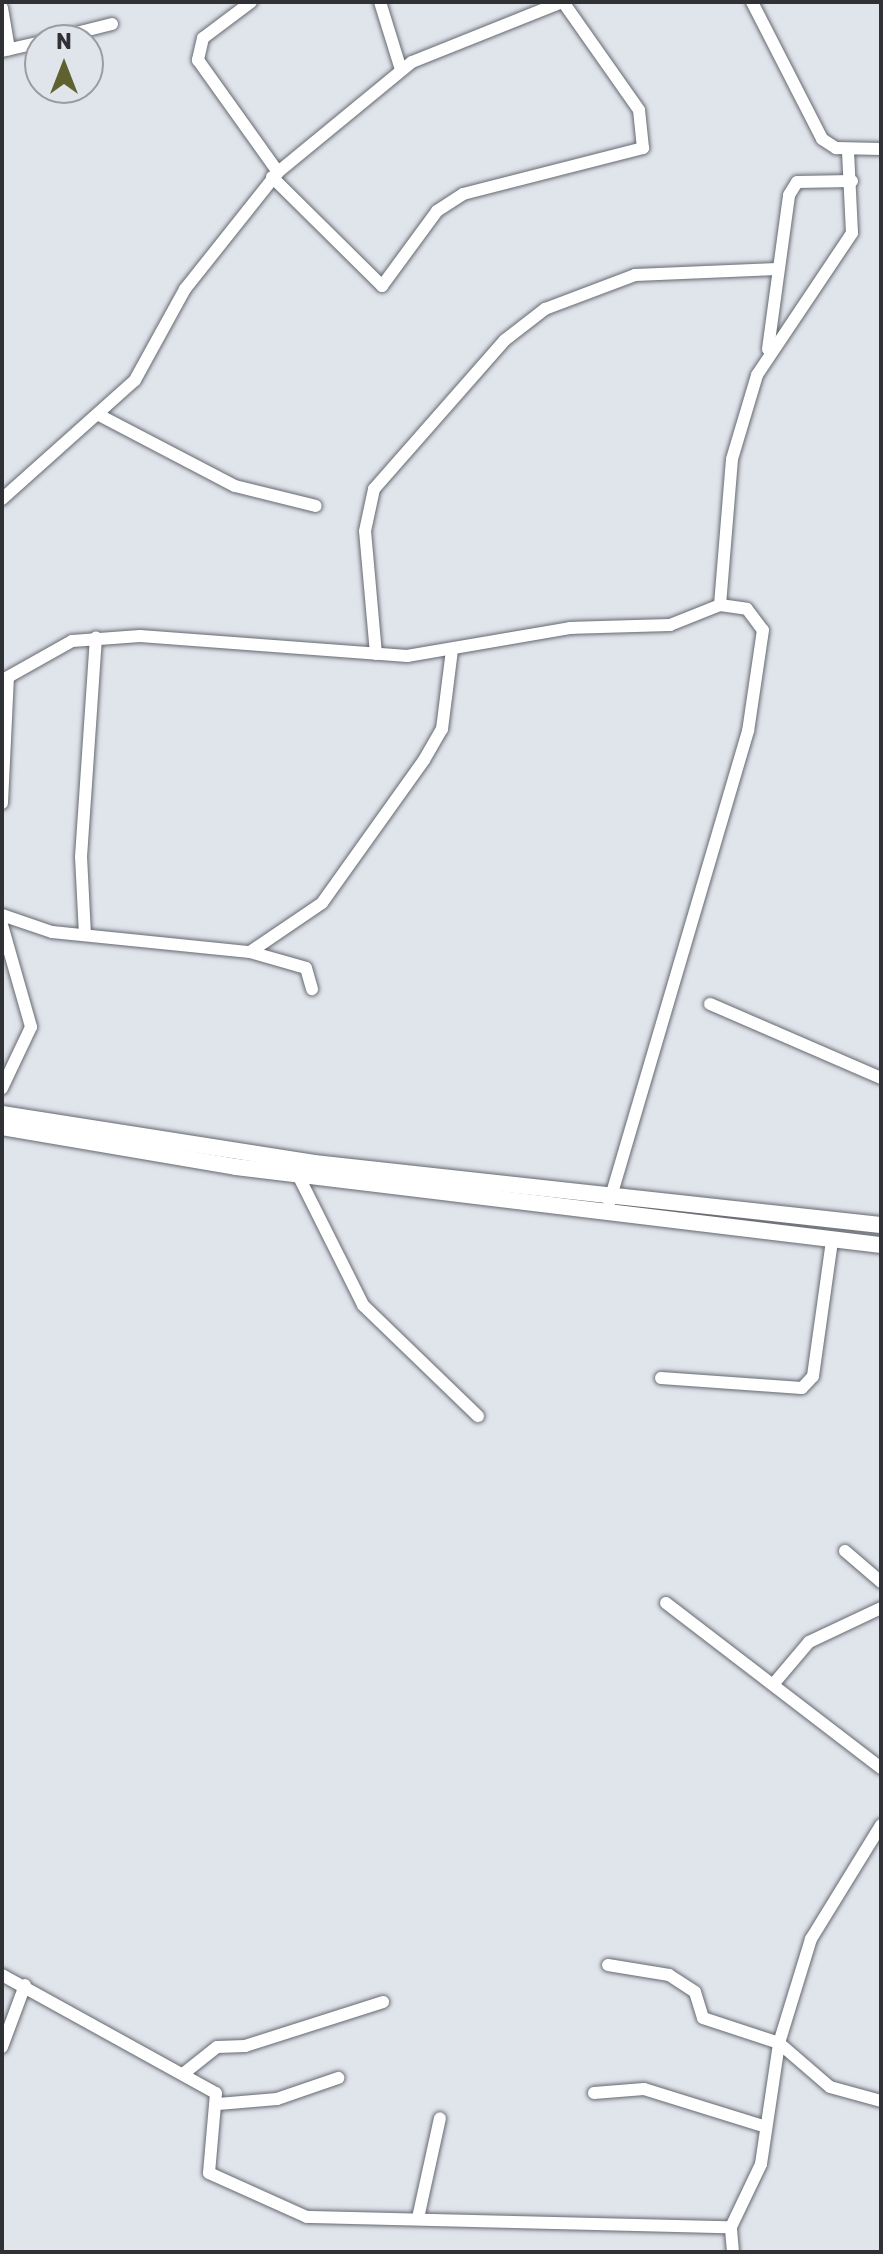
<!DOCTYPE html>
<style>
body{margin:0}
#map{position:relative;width:883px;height:2254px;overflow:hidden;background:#e0e4eb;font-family:Rubik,sans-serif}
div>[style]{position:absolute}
.roads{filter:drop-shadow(0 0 2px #656970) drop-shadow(0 0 2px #656970)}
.minor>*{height:12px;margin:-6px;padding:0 6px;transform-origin:6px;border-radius:6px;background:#fff}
.major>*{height:16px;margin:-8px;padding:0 8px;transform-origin:8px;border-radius:8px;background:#fff}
span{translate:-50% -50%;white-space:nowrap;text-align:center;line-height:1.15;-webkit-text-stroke:8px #e0e4eb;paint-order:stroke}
.frame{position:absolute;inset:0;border:4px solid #303134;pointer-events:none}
.north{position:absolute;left:24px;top:24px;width:80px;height:80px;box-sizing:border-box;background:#e0e4eb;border:2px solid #9a9ca2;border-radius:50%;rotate:0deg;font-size:22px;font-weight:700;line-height:32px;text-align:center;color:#303134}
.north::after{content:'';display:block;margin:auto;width:28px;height:36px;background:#5f612e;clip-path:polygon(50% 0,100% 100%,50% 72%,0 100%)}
</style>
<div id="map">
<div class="roads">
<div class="minor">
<i style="left:251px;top:2px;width:60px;rotate:143.1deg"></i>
<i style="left:203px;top:38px;width:23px;rotate:103deg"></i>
<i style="left:198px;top:60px;width:138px;rotate:54.5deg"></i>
<i style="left:380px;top:2px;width:71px;rotate:72.8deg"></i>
<i style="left:752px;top:2px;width:154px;rotate:62.9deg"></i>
<i style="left:822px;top:139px;width:17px;rotate:33deg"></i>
<i style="left:836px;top:148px;width:45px;rotate:1.3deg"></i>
<i style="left:2px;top:8px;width:42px;rotate:80.3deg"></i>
<i style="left:48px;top:40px;width:66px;rotate:-14deg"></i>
<i style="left:2px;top:51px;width:39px;rotate:-13deg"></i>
<i style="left:272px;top:177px;width:155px;rotate:44.7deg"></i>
<i style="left:382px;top:286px;width:93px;rotate:-53.7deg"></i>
<i style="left:437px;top:211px;width:31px;rotate:-33deg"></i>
<i style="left:463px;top:194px;width:186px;rotate:-14.3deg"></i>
<i style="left:643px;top:148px;width:38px;rotate:-96deg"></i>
<i style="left:639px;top:110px;width:132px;rotate:-125.1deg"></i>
<i style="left:768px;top:349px;width:155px;rotate:-82.2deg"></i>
<i style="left:789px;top:195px;width:15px;rotate:-58deg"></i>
<i style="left:797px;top:182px;width:55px;rotate:-1deg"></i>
<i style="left:99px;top:415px;width:153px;rotate:27.6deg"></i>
<i style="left:235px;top:486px;width:83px;rotate:13.9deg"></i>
<i style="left:2px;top:499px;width:178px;rotate:-41.8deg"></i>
<i style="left:135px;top:380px;width:104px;rotate:-61.2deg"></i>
<i style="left:185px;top:289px;width:149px;rotate:-51.5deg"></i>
<i style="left:278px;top:172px;width:173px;rotate:-39.4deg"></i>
<i style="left:412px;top:62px;width:162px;rotate:-21.8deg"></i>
<i style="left:720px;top:605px;width:146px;rotate:-85.3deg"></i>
<i style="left:732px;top:459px;width:88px;rotate:-73.4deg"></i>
<i style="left:757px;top:375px;width:171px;rotate:-56.2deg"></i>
<i style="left:852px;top:233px;width:83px;rotate:-92.8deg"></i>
<i style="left:376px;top:654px;width:123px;rotate:-95.1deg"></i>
<i style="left:365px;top:531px;width:43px;rotate:-77.9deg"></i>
<i style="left:374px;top:489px;width:198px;rotate:-48.7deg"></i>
<i style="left:505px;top:340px;width:51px;rotate:-37.8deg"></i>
<i style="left:545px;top:309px;width:96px;rotate:-20.7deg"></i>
<i style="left:635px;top:275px;width:142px;rotate:-2.4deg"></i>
<i style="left:2px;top:803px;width:126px;rotate:-87.3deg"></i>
<i style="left:8px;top:677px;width:73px;rotate:-29.4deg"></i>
<i style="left:72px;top:641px;width:68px;rotate:-4.2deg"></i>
<i style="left:140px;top:636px;width:268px;rotate:4.3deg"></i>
<i style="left:407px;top:656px;width:165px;rotate:-9.7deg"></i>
<i style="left:570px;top:628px;width:100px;rotate:-1.7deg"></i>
<i style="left:670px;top:625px;width:54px;rotate:-21.8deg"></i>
<i style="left:720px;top:605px;width:27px;rotate:8deg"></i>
<i style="left:747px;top:609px;width:26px;rotate:53deg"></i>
<i style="left:763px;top:630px;width:102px;rotate:98.4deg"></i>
<i style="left:748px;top:731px;width:492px;rotate:106.4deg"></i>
<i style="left:2px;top:915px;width:53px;rotate:18.8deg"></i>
<i style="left:52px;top:932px;width:199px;rotate:5.8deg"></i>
<i style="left:250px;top:952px;width:58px;rotate:15.9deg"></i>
<i style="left:306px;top:968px;width:22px;rotate:74deg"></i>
<i style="left:2px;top:925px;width:106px;rotate:74.1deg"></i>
<i style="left:31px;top:1027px;width:68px;rotate:115.4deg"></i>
<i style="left:85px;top:935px;width:78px;rotate:-92.9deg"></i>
<i style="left:81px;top:857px;width:220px;rotate:-86.1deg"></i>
<i style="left:250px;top:952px;width:87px;rotate:-34.2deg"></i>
<i style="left:322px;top:903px;width:176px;rotate:-54.5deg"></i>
<i style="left:424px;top:760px;width:36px;rotate:-60deg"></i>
<i style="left:442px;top:729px;width:80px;rotate:-82.8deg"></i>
<i style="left:710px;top:1004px;width:186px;rotate:23.4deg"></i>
<i style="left:298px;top:1175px;width:145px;rotate:63.4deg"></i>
<i style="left:363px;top:1305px;width:160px;rotate:44deg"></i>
<i style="left:661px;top:1378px;width:141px;rotate:4.1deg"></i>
<i style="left:802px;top:1388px;width:16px;rotate:-47deg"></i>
<i style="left:813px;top:1376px;width:137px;rotate:-82deg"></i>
<i style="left:845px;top:1551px;width:48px;rotate:40.7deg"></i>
<i style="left:666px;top:1603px;width:271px;rotate:37.5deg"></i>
<i style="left:776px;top:1681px;width:51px;rotate:-49.8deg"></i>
<i style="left:809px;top:1642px;width:80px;rotate:-25.3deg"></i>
<i style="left:608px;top:1965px;width:62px;rotate:9.3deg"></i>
<i style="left:669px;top:1975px;width:31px;rotate:33deg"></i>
<i style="left:695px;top:1992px;width:27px;rotate:73deg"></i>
<i style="left:703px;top:2018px;width:80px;rotate:18.2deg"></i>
<i style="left:779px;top:2043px;width:67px;rotate:40.8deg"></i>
<i style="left:830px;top:2087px;width:53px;rotate:15.4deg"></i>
<i style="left:2px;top:1975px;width:244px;rotate:28.9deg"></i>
<i style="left:216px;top:2093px;width:80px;rotate:95deg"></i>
<i style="left:209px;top:2173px;width:107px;rotate:24.2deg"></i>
<i style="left:307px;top:2217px;width:424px;rotate:1.4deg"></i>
<i style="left:2px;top:2047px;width:66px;rotate:-69.6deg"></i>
<i style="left:183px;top:2074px;width:43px;rotate:-38.5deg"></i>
<i style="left:217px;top:2047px;width:28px;rotate:-2deg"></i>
<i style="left:245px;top:2046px;width:145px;rotate:-17.7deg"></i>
<i style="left:594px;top:2093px;width:50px;rotate:-4.6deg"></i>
<i style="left:644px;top:2089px;width:128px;rotate:17.3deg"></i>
<i style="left:218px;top:2104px;width:59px;rotate:-4.8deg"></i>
<i style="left:277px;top:2099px;width:65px;rotate:-19deg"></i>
<i style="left:418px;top:2218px;width:102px;rotate:-77.6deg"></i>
<i style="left:733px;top:2252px;width:25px;rotate:-95deg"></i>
<i style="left:731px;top:2227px;width:70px;rotate:-64.5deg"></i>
<i style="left:761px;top:2164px;width:122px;rotate:-81.5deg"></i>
<i style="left:779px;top:2043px;width:109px;rotate:-72.9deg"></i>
<i style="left:811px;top:1939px;width:134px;rotate:-58.4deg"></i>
</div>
<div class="major">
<i style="left:2px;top:1114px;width:316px;rotate:8.9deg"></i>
<i style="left:314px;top:1163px;width:570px;rotate:6.24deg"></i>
<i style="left:2px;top:1127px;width:237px;rotate:9.7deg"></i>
<i style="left:236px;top:1167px;width:650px;rotate:6.9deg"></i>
</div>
</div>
<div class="frame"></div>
<div class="north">N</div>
</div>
